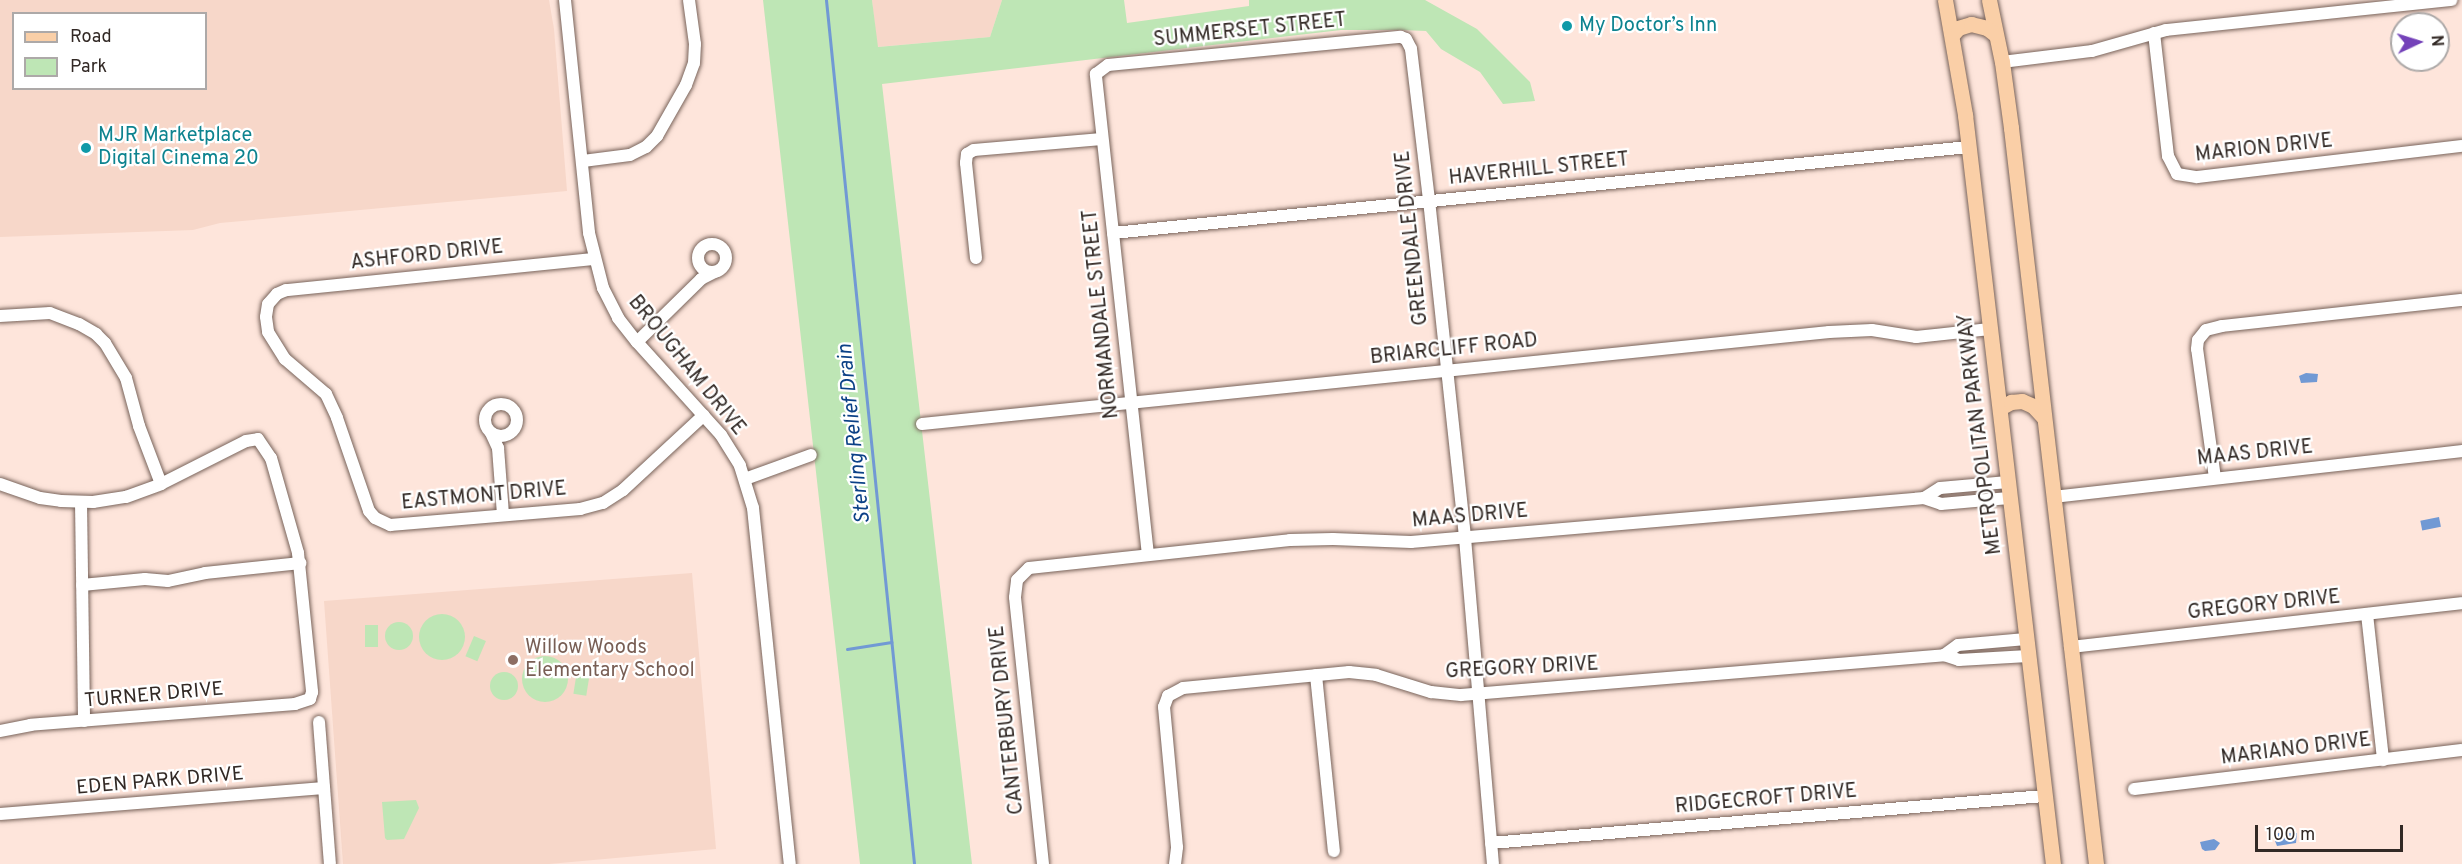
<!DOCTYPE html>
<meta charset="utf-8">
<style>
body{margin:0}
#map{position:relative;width:2462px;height:864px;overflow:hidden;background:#fee5db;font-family:Overpass,sans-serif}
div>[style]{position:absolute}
.built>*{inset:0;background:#f7d7c9}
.green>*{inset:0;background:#bee6b5;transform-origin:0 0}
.round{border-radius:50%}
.water>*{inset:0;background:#7199d4;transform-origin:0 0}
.stream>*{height:3px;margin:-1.5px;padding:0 1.5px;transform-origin:1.5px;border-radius:1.5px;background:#7199d4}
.roads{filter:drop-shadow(0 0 2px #78635a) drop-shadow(0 0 2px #78635a)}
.minor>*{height:12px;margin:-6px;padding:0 6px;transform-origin:6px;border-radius:6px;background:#fff}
.minor>.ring{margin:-6px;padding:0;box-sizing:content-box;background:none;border:12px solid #fff;border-radius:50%}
.major>*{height:15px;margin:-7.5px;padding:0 7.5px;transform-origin:7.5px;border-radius:7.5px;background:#facfa7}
.dots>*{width:16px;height:16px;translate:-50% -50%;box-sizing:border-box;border:3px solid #fff;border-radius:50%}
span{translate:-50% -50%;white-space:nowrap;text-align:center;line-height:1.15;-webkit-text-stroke:4.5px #fff;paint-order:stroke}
.culture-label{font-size:20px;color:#0d838f}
.left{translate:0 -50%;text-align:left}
.street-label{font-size:20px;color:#322925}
.education-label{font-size:20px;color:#785e54}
.water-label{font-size:21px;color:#0b4186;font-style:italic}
.legend{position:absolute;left:12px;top:12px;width:195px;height:78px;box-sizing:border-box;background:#fff;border:2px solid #ada9a8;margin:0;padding:8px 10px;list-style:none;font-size:18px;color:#322925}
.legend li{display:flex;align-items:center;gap:12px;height:30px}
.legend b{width:30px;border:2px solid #ada9a8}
.north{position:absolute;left:2390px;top:12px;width:60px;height:60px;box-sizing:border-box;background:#fff;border:2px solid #ada9a8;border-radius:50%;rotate:86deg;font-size:16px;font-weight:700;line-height:24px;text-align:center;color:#322925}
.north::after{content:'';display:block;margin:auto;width:21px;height:27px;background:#7442b9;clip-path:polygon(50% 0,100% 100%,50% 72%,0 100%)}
.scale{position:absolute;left:2255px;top:825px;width:148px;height:27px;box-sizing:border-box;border:3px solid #322925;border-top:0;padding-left:8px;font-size:18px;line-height:21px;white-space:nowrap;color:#322925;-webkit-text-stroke:4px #fff;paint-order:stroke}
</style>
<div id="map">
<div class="built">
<i style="clip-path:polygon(evenodd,0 0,549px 0,554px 29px,567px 191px,220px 223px,193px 230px,0 237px,0 0,14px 14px,206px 14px,206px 88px,14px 88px,14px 14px)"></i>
<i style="clip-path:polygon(872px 0,1002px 0,990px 37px,877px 47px)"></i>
<i style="clip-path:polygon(692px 573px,716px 849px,549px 864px,343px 864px,324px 601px)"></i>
</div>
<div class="green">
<i style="clip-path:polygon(763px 0,872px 0,878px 47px,990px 37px,1002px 0,1124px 0,1127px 23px,1249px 6px,1249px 0,1425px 0,1477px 29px,1530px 82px,1535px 101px,1503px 104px,1480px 72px,1441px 49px,1426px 31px,1401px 30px,1341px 30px,882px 84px,972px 864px,860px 864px)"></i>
<i class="round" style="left:419px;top:614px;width:46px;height:46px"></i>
<i class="round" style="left:385px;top:622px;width:28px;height:28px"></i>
<i style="left:365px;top:625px;width:13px;height:22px"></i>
<i style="left:474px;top:636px;width:13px;height:22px;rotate:23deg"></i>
<i class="round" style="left:522px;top:656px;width:46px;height:46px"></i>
<i style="left:577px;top:671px;width:13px;height:23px;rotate:9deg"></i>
<i class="round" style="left:490px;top:672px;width:28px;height:28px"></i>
<i style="clip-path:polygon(416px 800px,419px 808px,404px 839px,387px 840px,385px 838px,382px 802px)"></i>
</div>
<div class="water">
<i style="clip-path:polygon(2306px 373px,2318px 374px,2317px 382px,2301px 383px,2299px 376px)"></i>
<i style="left:2439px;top:517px;width:10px;height:19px;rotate:79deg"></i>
<i style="clip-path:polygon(2278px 833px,2297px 833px,2296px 843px,2277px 846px,2275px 841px)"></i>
<i style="clip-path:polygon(2214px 839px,2220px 843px,2215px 850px,2205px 851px,2202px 849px,2200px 842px)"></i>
</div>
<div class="stream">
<i style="left:826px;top:0;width:868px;rotate:84.18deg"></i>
<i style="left:847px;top:649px;width:45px;rotate:-9deg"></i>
</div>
<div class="roads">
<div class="minor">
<i style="left:565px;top:0;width:234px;rotate:84.1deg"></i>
<i style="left:589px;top:233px;width:57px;rotate:75.7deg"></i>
<i style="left:603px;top:288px;width:34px;rotate:63deg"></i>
<i style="left:618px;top:318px;width:31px;rotate:52deg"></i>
<i style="left:637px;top:342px;width:125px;rotate:47.9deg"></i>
<i style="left:721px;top:435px;width:36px;rotate:58deg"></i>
<i style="left:740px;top:466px;width:44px;rotate:72.8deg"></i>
<i style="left:753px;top:508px;width:358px;rotate:84.1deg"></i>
<i style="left:2154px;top:33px;width:124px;rotate:83.5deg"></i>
<i style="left:2168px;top:156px;width:20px;rotate:63deg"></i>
<i style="left:2177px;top:174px;width:20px;rotate:9deg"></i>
<i style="left:2197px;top:177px;width:267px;rotate:-6.7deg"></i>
<i style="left:2002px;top:62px;width:91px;rotate:-7deg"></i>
<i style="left:2092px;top:51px;width:77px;rotate:-15.8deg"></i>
<i style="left:2166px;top:30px;width:287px;rotate:-6deg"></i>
<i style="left:583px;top:161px;width:47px;rotate:-7.3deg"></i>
<i style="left:630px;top:155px;width:18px;rotate:-27deg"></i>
<i style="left:646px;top:147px;width:16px;rotate:-45deg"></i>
<i style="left:657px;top:136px;width:59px;rotate:-60.4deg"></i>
<i style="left:686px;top:85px;width:23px;rotate:-70deg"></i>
<i style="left:694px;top:63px;width:19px;rotate:-87deg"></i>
<i style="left:695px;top:44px;width:44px;rotate:-97.8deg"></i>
<i style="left:1113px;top:233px;width:859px;rotate:-5.74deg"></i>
<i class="ring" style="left:698px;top:244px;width:16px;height:16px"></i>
<i style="left:976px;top:258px;width:96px;rotate:-96deg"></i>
<i style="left:966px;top:163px;width:9px;rotate:-84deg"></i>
<i style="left:967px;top:154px;width:8px;rotate:-30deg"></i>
<i style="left:974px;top:150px;width:128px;rotate:-4.9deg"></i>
<i style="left:593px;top:259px;width:309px;rotate:174.2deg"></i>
<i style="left:286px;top:290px;width:10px;rotate:156deg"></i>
<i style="left:277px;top:294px;width:13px;rotate:132deg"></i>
<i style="left:268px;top:304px;width:13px;rotate:99deg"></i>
<i style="left:266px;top:317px;width:15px;rotate:82deg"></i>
<i style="left:268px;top:332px;width:32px;rotate:58deg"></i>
<i style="left:285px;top:359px;width:54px;rotate:40.5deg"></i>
<i style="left:326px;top:394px;width:26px;rotate:65deg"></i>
<i style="left:337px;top:418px;width:98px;rotate:71deg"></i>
<i style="left:369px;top:511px;width:9px;rotate:49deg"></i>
<i style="left:375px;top:518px;width:17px;rotate:25deg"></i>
<i style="left:390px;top:525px;width:191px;rotate:-4.8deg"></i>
<i style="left:580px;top:509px;width:24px;rotate:-15deg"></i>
<i style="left:603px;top:503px;width:24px;rotate:-33deg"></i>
<i style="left:623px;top:490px;width:110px;rotate:-42.8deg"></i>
<i style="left:0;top:316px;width:50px;rotate:-3.4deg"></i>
<i style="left:50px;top:313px;width:31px;rotate:21deg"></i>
<i style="left:79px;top:324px;width:20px;rotate:30deg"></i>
<i style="left:96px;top:334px;width:13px;rotate:45deg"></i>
<i style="left:105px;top:343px;width:41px;rotate:59deg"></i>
<i style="left:126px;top:378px;width:50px;rotate:74.8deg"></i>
<i style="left:139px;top:426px;width:62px;rotate:69.2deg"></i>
<i style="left:637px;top:342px;width:90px;rotate:-44.5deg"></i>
<i style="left:701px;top:279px;width:16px;rotate:-27deg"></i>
<i class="ring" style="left:485px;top:404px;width:20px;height:20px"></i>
<i style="left:922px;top:424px;width:912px;rotate:-5.79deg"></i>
<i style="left:1829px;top:332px;width:43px;rotate:-2.7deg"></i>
<i style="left:1872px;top:330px;width:45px;rotate:9deg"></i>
<i style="left:1916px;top:337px;width:74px;rotate:-6.2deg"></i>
<i style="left:491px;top:433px;width:17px;rotate:65deg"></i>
<i style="left:498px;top:448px;width:67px;rotate:85.7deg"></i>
<i style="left:2215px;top:478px;width:130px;rotate:-97.9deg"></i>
<i style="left:2197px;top:349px;width:9px;rotate:-84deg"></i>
<i style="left:2198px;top:340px;width:13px;rotate:-51deg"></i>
<i style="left:2206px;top:330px;width:16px;rotate:-14deg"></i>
<i style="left:2222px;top:326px;width:241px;rotate:-6.2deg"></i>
<i style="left:745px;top:479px;width:70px;rotate:-20deg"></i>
<i style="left:0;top:484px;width:42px;rotate:19.3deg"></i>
<i style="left:40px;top:498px;width:21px;rotate:8deg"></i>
<i style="left:61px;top:501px;width:32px;rotate:2deg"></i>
<i style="left:93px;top:502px;width:33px;rotate:-9deg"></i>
<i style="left:126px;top:497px;width:37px;rotate:-20deg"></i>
<i style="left:161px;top:484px;width:95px;rotate:-26.8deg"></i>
<i style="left:246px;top:441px;width:12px;rotate:-9deg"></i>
<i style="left:258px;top:439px;width:23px;rotate:56deg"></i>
<i style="left:271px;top:458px;width:99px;rotate:74.1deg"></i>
<i style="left:298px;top:553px;width:140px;rotate:84.2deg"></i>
<i style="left:312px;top:692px;width:7px;rotate:106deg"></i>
<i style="left:310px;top:699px;width:16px;rotate:162deg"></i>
<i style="left:295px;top:704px;width:265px;rotate:175.5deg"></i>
<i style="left:31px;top:725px;width:32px;rotate:169deg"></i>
<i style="left:2053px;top:497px;width:412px;rotate:-6.4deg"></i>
<i style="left:1924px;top:498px;width:19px;rotate:-32deg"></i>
<i style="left:1940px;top:488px;width:68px;rotate:-5deg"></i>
<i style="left:81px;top:502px;width:219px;rotate:89.2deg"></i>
<i style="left:1148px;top:555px;width:484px;rotate:-96.2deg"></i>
<i style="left:1096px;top:74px;width:15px;rotate:-37deg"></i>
<i style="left:1108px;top:65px;width:294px;rotate:-5.5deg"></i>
<i style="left:1401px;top:37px;width:5px;rotate:22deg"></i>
<i style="left:1406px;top:39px;width:11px;rotate:63deg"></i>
<i style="left:1411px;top:49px;width:152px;rotate:83.2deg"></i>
<i style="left:1429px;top:200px;width:340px;rotate:83.9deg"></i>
<i style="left:1465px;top:538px;width:327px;rotate:85.1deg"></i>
<i style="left:82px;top:585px;width:63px;rotate:-5.4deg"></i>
<i style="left:145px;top:579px;width:23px;rotate:5deg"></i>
<i style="left:168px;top:581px;width:38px;rotate:-12deg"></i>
<i style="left:205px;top:573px;width:96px;rotate:-6deg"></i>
<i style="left:2367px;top:614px;width:147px;rotate:83.7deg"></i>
<i style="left:2070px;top:647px;width:394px;rotate:-6.4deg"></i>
<i style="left:1944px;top:655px;width:17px;rotate:-36deg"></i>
<i style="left:1958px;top:645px;width:68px;rotate:-5deg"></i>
<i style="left:1316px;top:675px;width:177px;rotate:84.2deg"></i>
<i style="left:319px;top:722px;width:142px;rotate:85.6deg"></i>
<i style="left:2134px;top:789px;width:330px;rotate:-6.8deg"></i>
<i style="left:0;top:814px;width:325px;rotate:-4.6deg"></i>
<i style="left:1491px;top:843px;width:555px;rotate:-4.86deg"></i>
<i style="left:1043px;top:864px;width:268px;rotate:-96deg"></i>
<i style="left:1015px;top:597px;width:17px;rotate:-83deg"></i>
<i style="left:1017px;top:580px;width:17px;rotate:-45deg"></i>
<i style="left:1029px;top:568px;width:262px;rotate:-6.1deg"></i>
<i style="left:1290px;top:540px;width:43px;rotate:-1.3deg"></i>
<i style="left:1333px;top:539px;width:78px;rotate:2.2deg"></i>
<i style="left:1411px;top:542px;width:515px;rotate:-4.9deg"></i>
<i style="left:1924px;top:498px;width:18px;rotate:19deg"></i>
<i style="left:1941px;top:504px;width:68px;rotate:-5deg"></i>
<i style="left:1175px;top:864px;width:17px;rotate:-83deg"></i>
<i style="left:1177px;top:847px;width:141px;rotate:-95.3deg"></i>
<i style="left:1164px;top:707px;width:12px;rotate:-70deg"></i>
<i style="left:1168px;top:696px;width:17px;rotate:-28deg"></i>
<i style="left:1183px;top:688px;width:167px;rotate:-5.5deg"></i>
<i style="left:1349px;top:672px;width:27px;rotate:6deg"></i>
<i style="left:1376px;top:675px;width:58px;rotate:17.2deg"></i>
<i style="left:1431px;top:692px;width:30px;rotate:6deg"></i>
<i style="left:1461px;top:695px;width:485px;rotate:-4.7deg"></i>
<i style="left:1944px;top:655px;width:16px;rotate:18deg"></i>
<i style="left:1959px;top:660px;width:69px;rotate:-3.3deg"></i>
</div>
<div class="major">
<i style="left:1945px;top:0;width:117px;rotate:80.1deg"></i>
<i style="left:1965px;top:115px;width:754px;rotate:83.3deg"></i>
<i style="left:1989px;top:0;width:63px;rotate:78.2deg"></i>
<i style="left:2002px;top:62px;width:67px;rotate:82.2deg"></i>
<i style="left:2011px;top:128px;width:741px;rotate:83.41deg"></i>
<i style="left:1952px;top:35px;width:9px;rotate:-49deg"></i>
<i style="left:1958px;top:28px;width:14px;rotate:-17deg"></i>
<i style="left:1971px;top:24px;width:16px;rotate:14deg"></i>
<i style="left:1987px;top:28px;width:11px;rotate:38deg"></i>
<i style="left:2000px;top:408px;width:13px;rotate:-29deg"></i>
<i style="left:2011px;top:402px;width:11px;rotate:-5deg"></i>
<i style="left:2022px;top:401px;width:12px;rotate:24deg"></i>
<i style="left:2033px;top:406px;width:16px;rotate:47deg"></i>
</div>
</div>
<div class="dots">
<i style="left:1567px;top:26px;background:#0f9aa8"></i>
<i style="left:86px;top:148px;background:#0f9aa8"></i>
<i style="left:513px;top:660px;background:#8d6e63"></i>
</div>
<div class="culture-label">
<span class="left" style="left:1579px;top:26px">My Doctor’s Inn</span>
<span class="left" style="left:98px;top:148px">MJR Marketplace<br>Digital Cinema 20</span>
</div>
<div class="street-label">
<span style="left:1250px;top:31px;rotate:-6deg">SUMMERSET STREET</span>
<span style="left:2264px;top:149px;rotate:-6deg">MARION DRIVE</span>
<span style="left:1539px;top:170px;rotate:-6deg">HAVERHILL STREET</span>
<span style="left:1413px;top:238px;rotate:-96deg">GREENDALE DRIVE</span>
<span style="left:427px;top:256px;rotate:-6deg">ASHFORD DRIVE</span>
<span style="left:1102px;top:314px;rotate:-96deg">NORMANDALE STREET</span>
<span style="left:1454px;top:350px;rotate:-6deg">BRIARCLIFF ROAD</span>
<span style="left:686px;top:366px;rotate:51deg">BROUGHAM DRIVE</span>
<span style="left:1981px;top:434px;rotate:-97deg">METROPOLITAN PARKWAY</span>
<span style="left:2255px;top:454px;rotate:-6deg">MAAS DRIVE</span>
<span style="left:484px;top:497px;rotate:-5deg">EASTMONT DRIVE</span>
<span style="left:1470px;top:517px;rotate:-5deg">MAAS DRIVE</span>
<span style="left:2264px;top:606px;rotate:-6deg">GREGORY DRIVE</span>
<span style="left:1522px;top:669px;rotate:-3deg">GREGORY DRIVE</span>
<span style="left:154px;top:696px;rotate:-5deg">TURNER DRIVE</span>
<span style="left:1008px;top:720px;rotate:-96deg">CANTERBURY DRIVE</span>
<span style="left:2296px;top:750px;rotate:-7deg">MARIANO DRIVE</span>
<span style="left:160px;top:782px;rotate:-5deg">EDEN PARK DRIVE</span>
<span style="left:1766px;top:800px;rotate:-5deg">RIDGECROFT DRIVE</span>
</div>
<div class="education-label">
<span class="left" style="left:525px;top:660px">Willow Woods<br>Elementary School</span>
</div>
<div class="water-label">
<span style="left:855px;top:434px;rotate:-96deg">Sterling Relief Drain</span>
</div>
<ul class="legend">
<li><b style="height:8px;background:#facfa7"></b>Road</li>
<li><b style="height:16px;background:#bee6b5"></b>Park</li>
</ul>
<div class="north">N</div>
<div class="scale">100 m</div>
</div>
